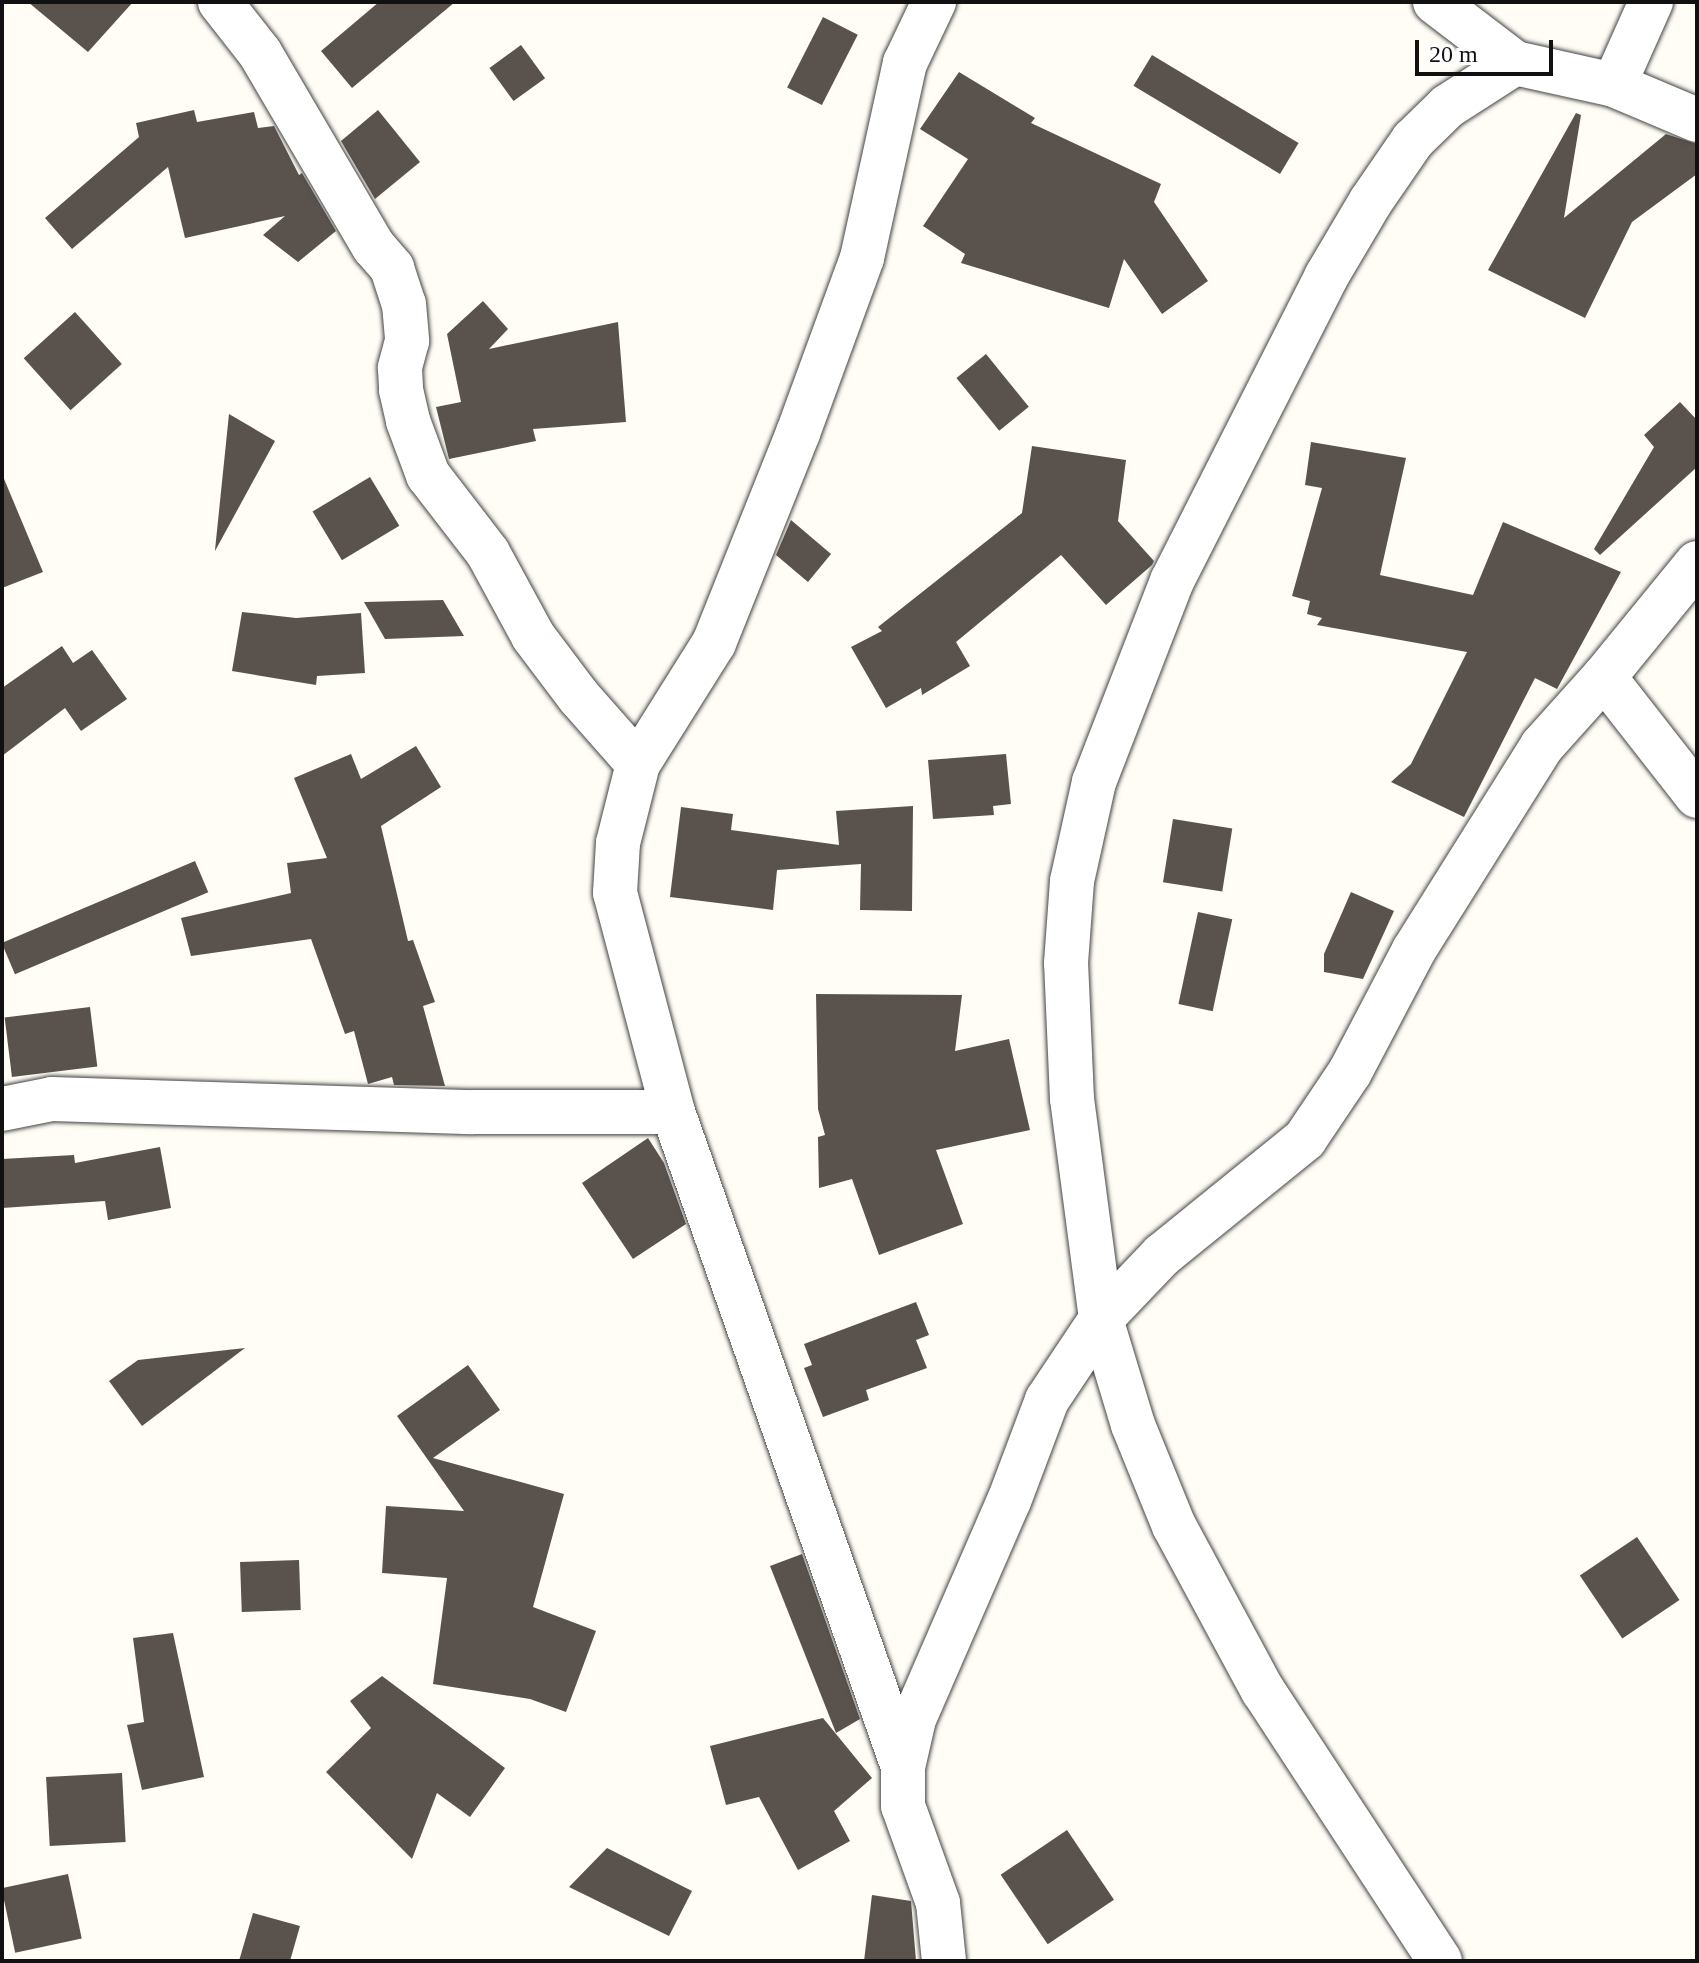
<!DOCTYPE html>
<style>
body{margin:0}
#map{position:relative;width:1699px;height:1963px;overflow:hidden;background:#fffdf5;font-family:Georgia,serif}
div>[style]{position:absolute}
.building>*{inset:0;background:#5a524d;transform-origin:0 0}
.roads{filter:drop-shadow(0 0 2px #444) drop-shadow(0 0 2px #444)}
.street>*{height:44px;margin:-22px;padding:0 22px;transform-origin:22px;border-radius:22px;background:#fff}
span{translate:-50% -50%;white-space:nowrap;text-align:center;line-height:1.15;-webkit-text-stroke:8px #fff;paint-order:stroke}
.frame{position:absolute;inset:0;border:4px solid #111;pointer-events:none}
.scale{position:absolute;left:1415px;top:40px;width:138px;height:36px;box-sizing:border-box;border:4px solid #111;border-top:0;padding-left:10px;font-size:24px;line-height:28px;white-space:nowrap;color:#111;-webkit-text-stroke:6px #fff;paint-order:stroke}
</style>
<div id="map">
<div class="building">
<i style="clip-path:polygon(28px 2px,133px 2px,88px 52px)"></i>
<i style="clip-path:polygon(379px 2px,455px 2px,352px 88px,321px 51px)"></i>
<i style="left:823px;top:17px;width:39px;height:79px;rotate:27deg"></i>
<i style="left:521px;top:45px;width:41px;height:39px;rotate:54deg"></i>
<i style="left:1152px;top:55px;width:171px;height:36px;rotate:31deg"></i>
<i style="clip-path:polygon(959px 72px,1035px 118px,1031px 123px,1161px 184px,1154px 202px,1208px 281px,1162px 314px,1124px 259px,1109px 308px,961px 263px,965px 254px,923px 226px,968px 159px,920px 129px)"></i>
<i style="clip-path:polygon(194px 110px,197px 122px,254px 112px,258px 128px,274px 126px,299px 175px,302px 173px,336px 231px,298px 262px,263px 235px,285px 216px,185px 238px,168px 167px,72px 249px,45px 218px,139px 137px,136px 123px)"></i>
<i style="clip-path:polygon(378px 110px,420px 162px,375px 199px,341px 141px)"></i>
<i style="clip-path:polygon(1576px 113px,1581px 115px,1564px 218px,1666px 134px,1697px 144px,1697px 174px,1632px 222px,1585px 318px,1488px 270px)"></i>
<i style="clip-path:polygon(483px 301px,508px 329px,489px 349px,618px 322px,626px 422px,533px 429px,536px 441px,449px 459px,436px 407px,461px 402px,447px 334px)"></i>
<i style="left:75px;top:312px;width:70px;height:69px;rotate:48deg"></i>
<i style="left:986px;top:354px;width:68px;height:38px;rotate:51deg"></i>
<i style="clip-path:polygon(1680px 402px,1697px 420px,1697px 467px,1600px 555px,1594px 549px,1654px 447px,1644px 435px)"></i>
<i style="clip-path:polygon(229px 414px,275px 441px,215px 551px,215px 550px)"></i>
<i style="clip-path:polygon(1311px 442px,1406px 458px,1380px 575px,1473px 595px,1503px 522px,1621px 572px,1557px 689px,1535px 678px,1464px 817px,1391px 782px,1411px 764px,1467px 652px,1317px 625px,1322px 618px,1307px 614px,1310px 601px,1292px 596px,1322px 488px,1305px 485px)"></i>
<i style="clip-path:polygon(1032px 446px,1126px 460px,1118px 521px,1154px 561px,1152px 565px,1106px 605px,1061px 555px,956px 642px,970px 666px,922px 695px,921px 688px,886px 708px,851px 647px,882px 631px,878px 627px,1022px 513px)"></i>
<i style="clip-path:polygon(2px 474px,43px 572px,2px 588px)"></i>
<i style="left:370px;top:477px;width:57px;height:67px;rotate:59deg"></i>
<i style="clip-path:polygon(791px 520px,831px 554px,808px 582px,776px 555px)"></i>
<i style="clip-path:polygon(443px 600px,464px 636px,385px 639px,364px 602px)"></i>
<i style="clip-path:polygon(242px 612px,296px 618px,361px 613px,365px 673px,317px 676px,316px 685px,232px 671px)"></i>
<i style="clip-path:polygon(62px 646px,73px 663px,92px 650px,127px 699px,81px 731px,65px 708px,2px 756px,2px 688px)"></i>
<i style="clip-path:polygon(416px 746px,441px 787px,381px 826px,408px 941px,413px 940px,435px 1002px,423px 1006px,445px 1086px,394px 1085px,392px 1077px,368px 1084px,354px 1031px,345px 1034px,311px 939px,191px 956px,181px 918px,291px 893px,287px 863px,327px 858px,294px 778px,351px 754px,361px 779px)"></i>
<i style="clip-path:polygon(1006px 754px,1011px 804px,993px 806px,994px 815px,933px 819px,928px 760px)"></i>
<i style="clip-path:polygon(913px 806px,912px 911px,860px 910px,861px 864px,777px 870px,773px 910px,670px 897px,681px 807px,733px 814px,731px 830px,839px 845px,836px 811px)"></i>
<i style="left:1173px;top:819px;width:60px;height:64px;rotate:9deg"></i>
<i style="left:195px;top:861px;width:34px;height:210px;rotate:67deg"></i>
<i style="clip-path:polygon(1351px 892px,1394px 911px,1363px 979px,1324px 972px,1324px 954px)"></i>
<i style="left:1198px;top:912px;width:35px;height:94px;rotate:12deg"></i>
<i style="clip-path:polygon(816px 994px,962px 995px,955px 1051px,1009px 1039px,1030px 1130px,936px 1150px,963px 1224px,879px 1255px,852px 1179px,819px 1188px,818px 1137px,825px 1135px,818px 1109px)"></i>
<i style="left:90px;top:1007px;width:60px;height:86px;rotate:83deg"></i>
<i style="clip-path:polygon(648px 1138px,664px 1163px,686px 1224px,633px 1259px,582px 1183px)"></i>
<i style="clip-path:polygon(160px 1147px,171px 1208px,108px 1220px,105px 1201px,2px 1208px,2px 1159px,74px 1155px,75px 1163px)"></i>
<i style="clip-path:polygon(916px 1302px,929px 1335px,916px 1340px,927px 1368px,866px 1390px,869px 1400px,823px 1417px,804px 1368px,812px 1365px,804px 1344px)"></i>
<i style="clip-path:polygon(245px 1348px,142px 1426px,109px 1381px,138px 1360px)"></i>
<i style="clip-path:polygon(468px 1365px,500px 1410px,433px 1458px,564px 1494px,533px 1607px,596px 1631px,566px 1712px,530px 1699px,433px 1684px,447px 1578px,382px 1573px,386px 1506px,464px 1511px,397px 1416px)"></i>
<i style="left:1637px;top:1537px;width:76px;height:69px;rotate:56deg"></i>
<i style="clip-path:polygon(802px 1554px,860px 1719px,836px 1733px,770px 1566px)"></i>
<i style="left:299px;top:1560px;width:50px;height:59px;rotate:88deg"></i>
<i style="clip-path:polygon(173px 1633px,204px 1777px,142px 1790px,127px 1725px,144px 1722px,133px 1638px)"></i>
<i style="clip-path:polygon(382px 1676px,505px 1768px,470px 1817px,437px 1793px,412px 1859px,326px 1772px,371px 1728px,350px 1701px)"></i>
<i style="clip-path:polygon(823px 1718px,872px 1778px,834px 1811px,850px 1841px,798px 1870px,759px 1797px,726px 1805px,710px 1746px)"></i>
<i style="left:122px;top:1773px;width:69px;height:76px;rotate:87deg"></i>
<i style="left:1067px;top:1830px;width:84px;height:80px;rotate:56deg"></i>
<i style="clip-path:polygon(607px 1848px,692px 1891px,669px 1936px,569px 1887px)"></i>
<i style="left:68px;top:1874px;width:66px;height:68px;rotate:78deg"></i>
<i style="clip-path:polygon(872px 1895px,911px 1901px,916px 1961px,864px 1961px)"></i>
<i style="clip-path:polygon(253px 1913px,300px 1926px,290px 1961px,239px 1961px)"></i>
</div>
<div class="roads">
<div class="street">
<i style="left:220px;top:2px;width:65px;rotate:51.9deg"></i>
<i style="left:260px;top:53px;width:225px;rotate:59.6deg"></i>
<i style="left:374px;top:247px;width:28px;rotate:49deg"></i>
<i style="left:392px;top:268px;width:38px;rotate:72deg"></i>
<i style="left:404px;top:304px;width:37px;rotate:85deg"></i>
<i style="left:407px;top:341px;width:28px;rotate:105deg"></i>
<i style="left:400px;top:368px;width:22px;rotate:87deg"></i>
<i style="left:401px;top:390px;width:32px;rotate:77deg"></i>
<i style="left:408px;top:421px;width:58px;rotate:69.7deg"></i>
<i style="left:428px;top:475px;width:98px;rotate:52.4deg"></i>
<i style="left:488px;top:553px;width:94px;rotate:61.5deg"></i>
<i style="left:533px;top:636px;width:76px;rotate:53deg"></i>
<i style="left:579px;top:697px;width:89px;rotate:48.6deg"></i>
<i style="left:1435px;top:2px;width:101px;rotate:37.3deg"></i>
<i style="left:1515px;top:63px;width:101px;rotate:12.5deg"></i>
<i style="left:1614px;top:85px;width:90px;rotate:22.9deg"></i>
<i style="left:1614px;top:85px;width:91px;rotate:-66deg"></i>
<i style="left:1604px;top:677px;width:151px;rotate:52deg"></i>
<i style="left:2px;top:1109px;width:51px;rotate:-11.3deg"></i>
<i style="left:52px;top:1099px;width:421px;rotate:1.8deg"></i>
<i style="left:473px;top:1112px;width:200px"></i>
<i style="left:903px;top:1767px;width:694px;rotate:-109.35deg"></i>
<i style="left:673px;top:1112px;width:227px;rotate:-104.8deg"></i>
<i style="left:615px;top:893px;width:50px;rotate:-86.6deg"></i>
<i style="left:618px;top:843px;width:81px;rotate:-75.8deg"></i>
<i style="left:638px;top:764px;width:143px;rotate:-57.9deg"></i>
<i style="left:714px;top:643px;width:226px;rotate:-68.2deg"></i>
<i style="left:798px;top:433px;width:186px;rotate:-69.9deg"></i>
<i style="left:862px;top:258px;width:200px;rotate:-77.6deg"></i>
<i style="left:905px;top:63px;width:68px;rotate:-64.6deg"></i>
<i style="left:944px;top:1961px;width:58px;rotate:-95.9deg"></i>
<i style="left:938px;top:1903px;width:103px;rotate:-109.8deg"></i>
<i style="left:903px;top:1806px;width:39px;rotate:-90deg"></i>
<i style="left:903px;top:1767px;width:49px;rotate:-77.1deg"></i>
<i style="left:914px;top:1719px;width:238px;rotate:-66.5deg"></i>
<i style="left:1009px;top:1501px;width:108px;rotate:-69.4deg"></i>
<i style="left:1047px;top:1400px;width:97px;rotate:-56.3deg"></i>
<i style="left:1101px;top:1319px;width:88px;rotate:-46.4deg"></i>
<i style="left:1162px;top:1255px;width:184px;rotate:-39deg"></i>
<i style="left:1305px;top:1139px;width:81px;rotate:-56.1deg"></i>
<i style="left:1350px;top:1072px;width:138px;rotate:-62.3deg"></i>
<i style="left:1414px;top:950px;width:241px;rotate:-57.9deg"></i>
<i style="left:1542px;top:746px;width:93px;rotate:-48.1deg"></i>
<i style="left:1604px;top:677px;width:147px;rotate:-50.8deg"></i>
<i style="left:1440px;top:1961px;width:323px;rotate:-123.2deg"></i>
<i style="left:1263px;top:1691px;width:187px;rotate:-118.3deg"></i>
<i style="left:1174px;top:1526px;width:109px;rotate:-112.1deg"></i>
<i style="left:1133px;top:1425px;width:111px;rotate:-106.8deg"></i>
<i style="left:1101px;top:1319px;width:222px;rotate:-97.5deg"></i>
<i style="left:1072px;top:1099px;width:136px;rotate:-92.5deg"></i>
<i style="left:1066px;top:963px;width:82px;rotate:-85.8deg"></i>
<i style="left:1072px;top:881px;width:101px;rotate:-77.5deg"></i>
<i style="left:1094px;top:782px;width:216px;rotate:-68.8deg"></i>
<i style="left:1172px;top:581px;width:341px;rotate:-63.1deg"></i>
<i style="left:1326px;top:277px;width:88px;rotate:-59.4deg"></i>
<i style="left:1371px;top:201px;width:74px;rotate:-55.5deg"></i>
<i style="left:1413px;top:140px;width:49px;rotate:-44.2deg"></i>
<i style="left:1448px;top:106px;width:80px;rotate:-32.7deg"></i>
</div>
</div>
<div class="frame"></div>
<div class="scale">20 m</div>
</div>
